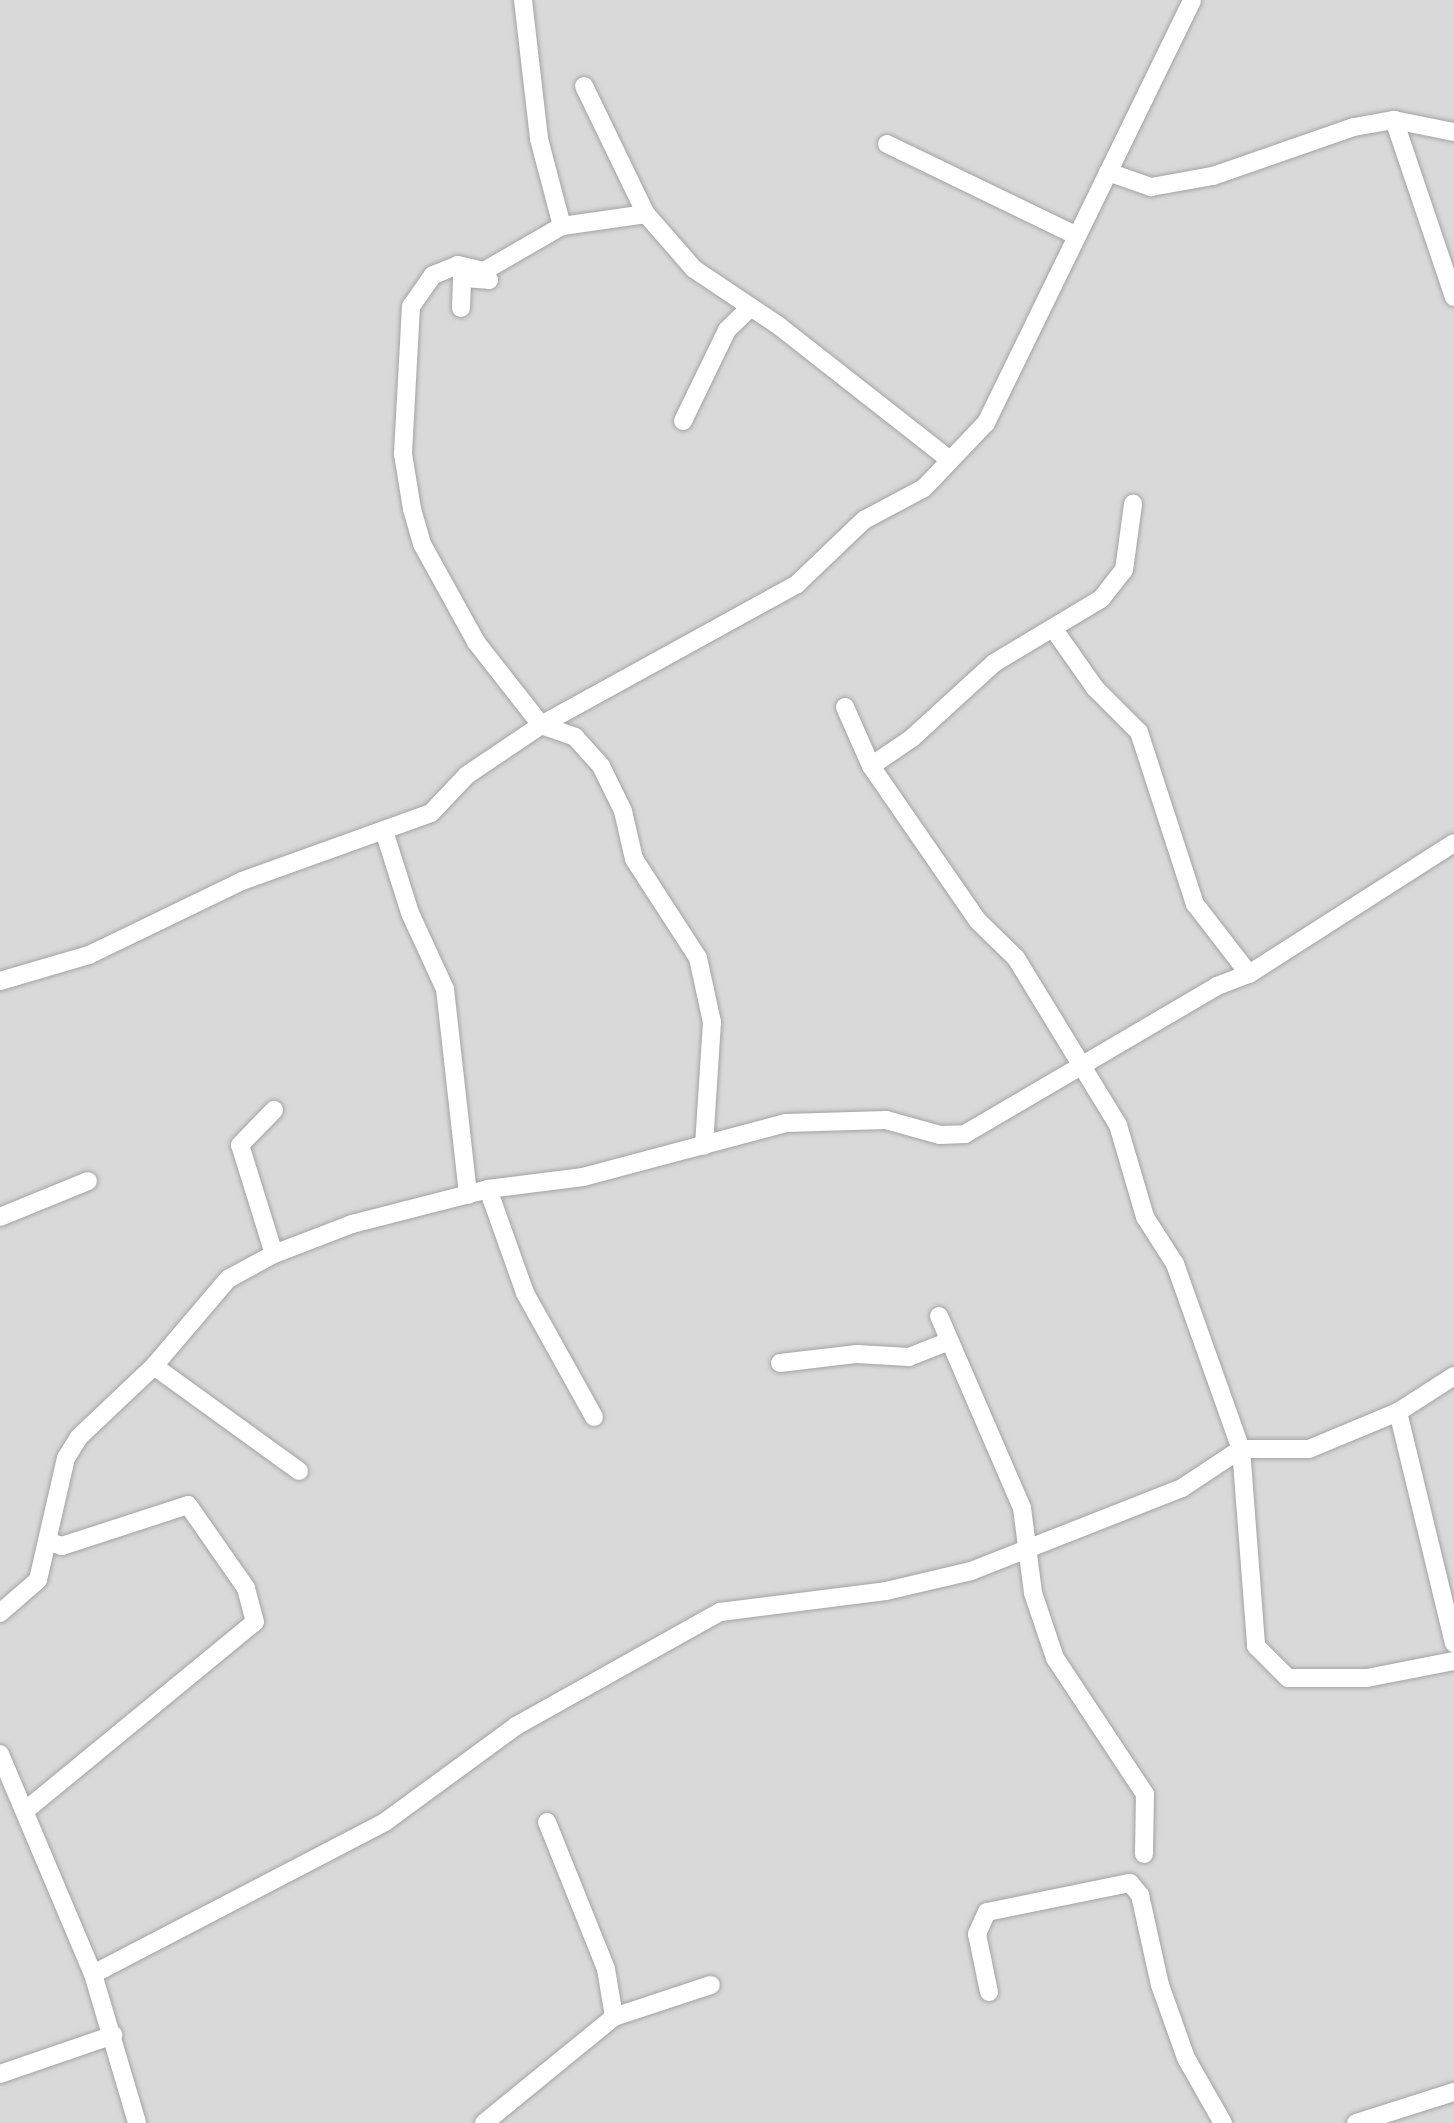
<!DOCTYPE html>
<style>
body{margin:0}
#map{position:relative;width:1454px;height:2123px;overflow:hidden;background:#eee8e0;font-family:Barlow,sans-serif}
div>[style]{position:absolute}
.residential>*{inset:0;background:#dad9d9;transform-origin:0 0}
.roads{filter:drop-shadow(0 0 2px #a3a3a3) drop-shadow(0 0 2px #a3a3a3)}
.street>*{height:18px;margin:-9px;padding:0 9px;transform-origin:9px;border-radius:9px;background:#fff}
span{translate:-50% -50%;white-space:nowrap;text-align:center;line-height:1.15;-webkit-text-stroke:8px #fff;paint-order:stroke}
</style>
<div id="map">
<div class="residential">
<i style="left:0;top:0;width:1454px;height:2123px"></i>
</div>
<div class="roads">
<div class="street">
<i style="left:523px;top:0;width:140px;rotate:83.4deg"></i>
<i style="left:539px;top:139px;width:90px;rotate:75.2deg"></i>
<i style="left:584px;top:86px;width:142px;rotate:64.2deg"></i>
<i style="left:1394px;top:120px;width:187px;rotate:71.3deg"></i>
<i style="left:887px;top:144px;width:207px;rotate:25.8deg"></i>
<i style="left:1108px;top:172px;width:46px;rotate:19.2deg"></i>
<i style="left:1151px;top:187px;width:63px;rotate:-10.1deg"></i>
<i style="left:1213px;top:176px;width:149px;rotate:-19.2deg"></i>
<i style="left:1354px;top:127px;width:41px;rotate:-9.9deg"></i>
<i style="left:1394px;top:120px;width:61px;rotate:11.3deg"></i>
<i style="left:484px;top:271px;width:90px;rotate:-30deg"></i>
<i style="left:562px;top:226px;width:85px;rotate:-8.1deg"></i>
<i style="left:646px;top:214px;width:73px;rotate:48.9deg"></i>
<i style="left:694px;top:269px;width:102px;rotate:33.8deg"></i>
<i style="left:779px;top:326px;width:217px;rotate:38.1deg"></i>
<i style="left:461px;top:308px;width:30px;rotate:-88deg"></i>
<i style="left:462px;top:278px;width:27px;rotate:4deg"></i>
<i style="left:489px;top:280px;width:10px;rotate:-119deg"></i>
<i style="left:484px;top:271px;width:27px;rotate:-167deg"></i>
<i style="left:458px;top:265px;width:27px;rotate:158deg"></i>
<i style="left:433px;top:275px;width:38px;rotate:125deg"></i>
<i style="left:411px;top:306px;width:148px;rotate:93.1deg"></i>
<i style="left:403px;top:454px;width:56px;rotate:80.7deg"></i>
<i style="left:412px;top:509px;width:36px;rotate:74deg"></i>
<i style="left:422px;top:544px;width:112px;rotate:61.1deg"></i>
<i style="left:476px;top:642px;width:105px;rotate:51.9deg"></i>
<i style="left:541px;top:725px;width:36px;rotate:19deg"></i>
<i style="left:575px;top:737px;width:39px;rotate:48deg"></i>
<i style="left:601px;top:766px;width:50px;rotate:63.9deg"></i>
<i style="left:623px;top:811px;width:49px;rotate:77.1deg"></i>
<i style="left:634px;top:859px;width:118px;rotate:57.1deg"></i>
<i style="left:698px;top:958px;width:66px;rotate:77.7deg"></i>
<i style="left:712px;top:1022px;width:124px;rotate:93.7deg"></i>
<i style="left:683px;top:421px;width:101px;rotate:-64.2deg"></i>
<i style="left:727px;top:330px;width:32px;rotate:-44deg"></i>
<i style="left:1055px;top:631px;width:70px;rotate:54.9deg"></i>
<i style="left:1095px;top:688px;width:62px;rotate:45deg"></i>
<i style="left:1139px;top:732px;width:181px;rotate:72deg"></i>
<i style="left:1195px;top:904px;width:88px;rotate:52.4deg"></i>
<i style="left:845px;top:707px;width:64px;rotate:66.2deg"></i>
<i style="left:871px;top:766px;width:188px;rotate:55.4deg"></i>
<i style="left:978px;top:921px;width:53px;rotate:44.2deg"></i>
<i style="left:1016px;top:958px;width:196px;rotate:58.6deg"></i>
<i style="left:1118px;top:1125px;width:96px;rotate:73.6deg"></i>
<i style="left:1145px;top:1217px;width:56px;rotate:57.4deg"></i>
<i style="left:1175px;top:1264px;width:196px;rotate:70.4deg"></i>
<i style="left:1241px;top:1449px;width:198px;rotate:85.6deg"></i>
<i style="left:1256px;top:1646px;width:45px;rotate:45deg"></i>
<i style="left:1288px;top:1678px;width:79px"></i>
<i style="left:1367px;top:1678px;width:89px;rotate:-11.1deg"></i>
<i style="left:871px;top:766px;width:50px;rotate:-34.3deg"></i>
<i style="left:912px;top:738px;width:111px;rotate:-42.4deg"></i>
<i style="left:994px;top:663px;width:125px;rotate:-30.9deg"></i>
<i style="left:1101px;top:599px;width:37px;rotate:-52deg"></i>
<i style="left:1124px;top:570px;width:67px;rotate:-82.2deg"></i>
<i style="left:385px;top:834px;width:83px;rotate:72.4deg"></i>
<i style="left:410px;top:913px;width:84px;rotate:65.3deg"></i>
<i style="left:445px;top:989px;width:207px;rotate:83.6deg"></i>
<i style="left:0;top:981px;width:93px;rotate:-16.3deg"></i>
<i style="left:89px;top:955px;width:170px;rotate:-25.8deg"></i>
<i style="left:242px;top:881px;width:201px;rotate:-19.8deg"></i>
<i style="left:431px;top:813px;width:52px;rotate:-46.5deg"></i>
<i style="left:467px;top:775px;width:89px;rotate:-34deg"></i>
<i style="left:541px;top:725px;width:291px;rotate:-28.8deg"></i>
<i style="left:796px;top:585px;width:94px;rotate:-43.7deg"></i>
<i style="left:864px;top:520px;width:68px;rotate:-28.1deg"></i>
<i style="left:924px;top:488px;width:90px;rotate:-46.4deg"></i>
<i style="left:986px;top:423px;width:470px;rotate:-64deg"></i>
<i style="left:488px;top:1189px;width:110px;rotate:70.4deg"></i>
<i style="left:525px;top:1293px;width:142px;rotate:60.9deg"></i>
<i style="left:0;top:1217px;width:95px;rotate:-22.2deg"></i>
<i style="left:274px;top:1254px;width:114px;rotate:-107.3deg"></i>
<i style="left:240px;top:1145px;width:49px;rotate:-45.8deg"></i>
<i style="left:939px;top:1316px;width:209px;rotate:66.6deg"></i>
<i style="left:1022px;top:1508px;width:86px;rotate:82.6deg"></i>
<i style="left:1033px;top:1593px;width:69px;rotate:71.3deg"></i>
<i style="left:1055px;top:1658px;width:163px;rotate:56.5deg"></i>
<i style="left:1145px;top:1794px;width:60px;rotate:91deg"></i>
<i style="left:780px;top:1363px;width:78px;rotate:-6.7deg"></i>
<i style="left:857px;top:1354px;width:52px;rotate:3.3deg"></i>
<i style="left:909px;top:1357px;width:43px;rotate:-21.8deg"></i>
<i style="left:154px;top:1366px;width:179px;rotate:35.9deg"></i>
<i style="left:1398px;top:1412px;width:238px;rotate:76.4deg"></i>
<i style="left:0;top:1613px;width:50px;rotate:-41deg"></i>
<i style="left:38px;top:1580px;width:125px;rotate:-77.1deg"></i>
<i style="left:66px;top:1458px;width:25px;rotate:-58deg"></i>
<i style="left:79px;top:1437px;width:103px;rotate:-43.4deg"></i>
<i style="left:154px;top:1366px;width:114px;rotate:-49.6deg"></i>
<i style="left:228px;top:1279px;width:52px;rotate:-28.5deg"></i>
<i style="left:274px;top:1254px;width:84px;rotate:-21deg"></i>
<i style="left:352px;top:1224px;width:140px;rotate:-14.4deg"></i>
<i style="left:488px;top:1189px;width:96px;rotate:-7.2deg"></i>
<i style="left:583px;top:1177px;width:210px;rotate:-14.9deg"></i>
<i style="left:786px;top:1123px;width:100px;rotate:-1.7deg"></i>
<i style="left:886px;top:1120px;width:56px;rotate:15.5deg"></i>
<i style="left:940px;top:1135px;width:25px;rotate:-2deg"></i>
<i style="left:965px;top:1134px;width:292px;rotate:-30.4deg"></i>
<i style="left:1217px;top:986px;width:34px;rotate:-21deg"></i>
<i style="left:1249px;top:974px;width:243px;rotate:-32.6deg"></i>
<i style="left:0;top:1754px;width:239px;rotate:67.1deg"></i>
<i style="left:93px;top:1974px;width:155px;rotate:73.5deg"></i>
<i style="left:26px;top:1810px;width:296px;rotate:-39.4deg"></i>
<i style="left:255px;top:1622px;width:35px;rotate:-105deg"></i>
<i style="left:246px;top:1588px;width:101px;rotate:-124.9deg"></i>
<i style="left:188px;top:1505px;width:133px;rotate:162deg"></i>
<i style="left:62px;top:1546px;width:13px;rotate:-162deg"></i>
<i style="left:547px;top:1822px;width:158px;rotate:68.1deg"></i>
<i style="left:606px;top:1969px;width:49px;rotate:80.5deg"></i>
<i style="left:93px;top:1974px;width:329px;rotate:-27.5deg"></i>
<i style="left:385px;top:1822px;width:162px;rotate:-36.2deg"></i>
<i style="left:516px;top:1726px;width:234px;rotate:-29.2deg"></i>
<i style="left:720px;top:1612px;width:167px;rotate:-7.2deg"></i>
<i style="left:886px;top:1591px;width:87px;rotate:-13.2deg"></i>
<i style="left:971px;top:1571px;width:227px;rotate:-21.5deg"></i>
<i style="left:1182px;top:1488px;width:71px;rotate:-33.5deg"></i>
<i style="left:1241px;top:1449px;width:68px"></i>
<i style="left:1309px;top:1449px;width:96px;rotate:-22.6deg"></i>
<i style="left:1398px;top:1412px;width:67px;rotate:-32.7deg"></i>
<i style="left:989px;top:1992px;width:59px;rotate:-101.7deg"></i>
<i style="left:977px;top:1934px;width:24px;rotate:-66deg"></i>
<i style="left:987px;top:1912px;width:146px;rotate:-11.5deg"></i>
<i style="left:1130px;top:1883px;width:16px;rotate:50deg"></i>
<i style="left:1140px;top:1895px;width:92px;rotate:77.5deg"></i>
<i style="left:1160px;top:1985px;width:77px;rotate:70.4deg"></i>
<i style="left:1186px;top:2058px;width:75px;rotate:60.4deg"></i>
<i style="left:0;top:2074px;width:120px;rotate:-19deg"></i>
<i style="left:484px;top:2123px;width:168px;rotate:-39.2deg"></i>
<i style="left:614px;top:2017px;width:102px;rotate:-18.3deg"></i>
<i style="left:1356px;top:2123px;width:103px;rotate:-17.6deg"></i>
</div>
</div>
</div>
